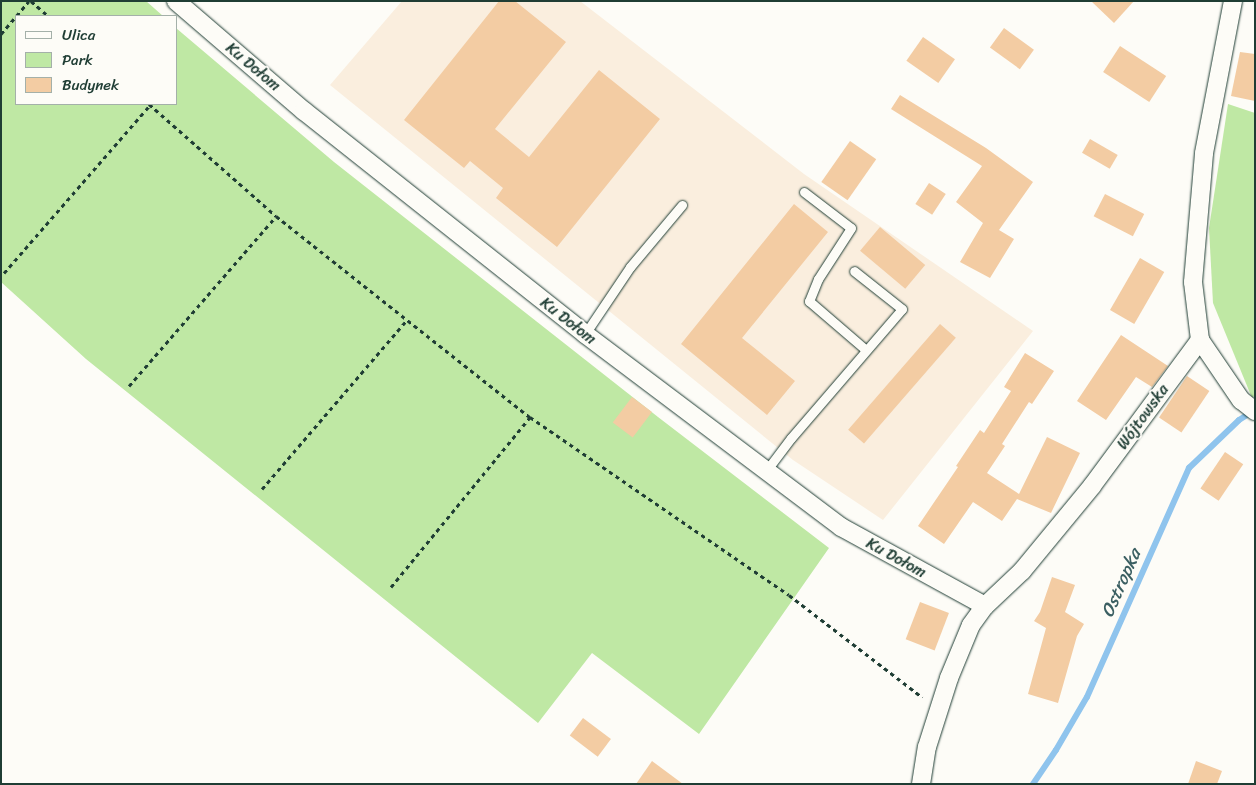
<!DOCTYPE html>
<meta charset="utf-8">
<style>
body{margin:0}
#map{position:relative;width:1256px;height:785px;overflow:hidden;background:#fdfcf7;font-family:Sriracha,sans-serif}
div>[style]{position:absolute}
.built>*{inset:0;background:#faeede}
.green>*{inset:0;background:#bfe8a4}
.stream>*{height:6px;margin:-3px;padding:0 3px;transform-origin:3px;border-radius:3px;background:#8fc4ed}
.building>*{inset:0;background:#f3cca3;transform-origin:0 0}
.path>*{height:3px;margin-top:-1.5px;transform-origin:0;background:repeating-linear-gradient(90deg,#1f3d34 0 4px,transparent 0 8px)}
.roads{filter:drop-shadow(0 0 1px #1f3d34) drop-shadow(0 0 1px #1f3d34)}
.service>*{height:9px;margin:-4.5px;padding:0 4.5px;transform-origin:4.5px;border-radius:4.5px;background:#fdfcf7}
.minor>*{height:18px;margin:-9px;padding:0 9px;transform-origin:9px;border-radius:9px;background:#fdfcf7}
span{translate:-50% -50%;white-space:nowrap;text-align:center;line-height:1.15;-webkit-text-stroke:4px #fdfcf7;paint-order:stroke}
.street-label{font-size:16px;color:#1f3d34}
.water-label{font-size:18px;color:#3b5f62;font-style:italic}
.frame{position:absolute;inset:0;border:2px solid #1f3d34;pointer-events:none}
.legend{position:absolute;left:15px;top:15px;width:162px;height:90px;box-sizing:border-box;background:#fdfcf7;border:1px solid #a4b0a9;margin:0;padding:6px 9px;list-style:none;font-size:15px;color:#1f3d34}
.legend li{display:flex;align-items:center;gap:10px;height:25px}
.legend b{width:25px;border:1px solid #a4b0a9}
</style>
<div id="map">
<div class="built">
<i style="clip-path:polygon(402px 1px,580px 1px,804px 174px,1033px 331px,883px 520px,793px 460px,330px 85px)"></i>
</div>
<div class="green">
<i style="clip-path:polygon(1px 1px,146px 1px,163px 16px,16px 16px,16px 104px,176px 104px,176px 28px,334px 162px,658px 417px,829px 548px,699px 734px,592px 653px,538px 723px,86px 359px,1px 282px)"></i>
<i style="clip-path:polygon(1228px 104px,1255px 113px,1255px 395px,1252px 398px,1213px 303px,1209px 228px)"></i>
</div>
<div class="stream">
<i style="left:1033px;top:784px;width:41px;rotate:-55.9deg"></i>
<i style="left:1056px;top:750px;width:61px;rotate:-59.7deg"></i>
<i style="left:1087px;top:697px;width:251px;rotate:-66deg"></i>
<i style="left:1189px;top:468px;width:69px;rotate:-43.8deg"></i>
<i style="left:1239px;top:420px;width:15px;rotate:-32deg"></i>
</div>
<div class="building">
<i style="clip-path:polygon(499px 1px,515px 1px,566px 42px,495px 129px,529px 157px,599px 70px,660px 119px,557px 247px,496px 198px,503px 188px,470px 161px,464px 168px,404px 120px)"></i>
<i style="clip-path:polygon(1091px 1px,1134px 1px,1114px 23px)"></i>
<i style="left:1004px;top:28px;width:37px;height:24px;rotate:36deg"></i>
<i style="left:923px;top:37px;width:39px;height:29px;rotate:35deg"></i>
<i style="left:1120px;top:46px;width:55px;height:31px;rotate:33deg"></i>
<i style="clip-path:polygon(1240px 52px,1255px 54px,1255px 101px,1231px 96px)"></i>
<i style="clip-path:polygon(900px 95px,986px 148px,1033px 182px,999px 230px,1014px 239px,990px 278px,960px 262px,983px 223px,956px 202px,982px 166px,891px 109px)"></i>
<i style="left:1090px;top:139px;width:32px;height:16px;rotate:30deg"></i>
<i style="left:850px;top:141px;width:32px;height:50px;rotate:35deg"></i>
<i style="left:929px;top:183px;width:20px;height:25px;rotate:33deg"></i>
<i style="left:1105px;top:194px;width:44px;height:25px;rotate:27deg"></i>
<i style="clip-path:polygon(794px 204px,828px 232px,742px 338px,795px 381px,767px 415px,681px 344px)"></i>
<i style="left:880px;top:227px;width:59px;height:31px;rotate:40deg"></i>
<i style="left:1140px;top:258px;width:28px;height:60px;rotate:30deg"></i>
<i style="left:940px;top:324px;width:21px;height:140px;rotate:41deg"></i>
<i style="clip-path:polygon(1121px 335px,1168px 366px,1152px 387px,1136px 377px,1106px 420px,1077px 401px)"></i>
<i style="clip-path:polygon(1025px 353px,1054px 371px,1032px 404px,1029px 402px,1002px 444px,1005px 446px,987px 473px,1019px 494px,1047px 437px,1080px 453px,1051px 513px,1017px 499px,1002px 521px,973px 502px,944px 544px,918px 526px,958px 467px,956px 466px,980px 430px,984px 433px,1011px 391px,1004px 387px)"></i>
<i style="left:1187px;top:376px;width:27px;height:50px;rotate:34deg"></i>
<i style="left:632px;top:397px;width:25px;height:32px;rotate:37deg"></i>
<i style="left:1225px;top:452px;width:22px;height:44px;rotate:34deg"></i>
<i style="clip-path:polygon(1052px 577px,1075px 585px,1065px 612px,1084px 624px,1077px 636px,1058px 703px,1028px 694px,1046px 628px,1034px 621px,1040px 612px)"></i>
<i style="left:920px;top:602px;width:31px;height:40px;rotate:21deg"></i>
<i style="left:583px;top:718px;width:35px;height:22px;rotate:37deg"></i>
<i style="clip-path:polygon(652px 761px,683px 784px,636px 784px)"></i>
<i style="clip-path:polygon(1196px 761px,1222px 771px,1217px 784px,1188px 784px)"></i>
</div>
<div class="path">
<i style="left:31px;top:1px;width:23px;rotate:41deg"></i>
<i style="left:1px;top:34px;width:43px;rotate:-49.7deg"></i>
<i style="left:149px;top:104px;width:169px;rotate:41.4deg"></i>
<i style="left:276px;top:216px;width:324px;rotate:38.4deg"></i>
<i style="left:530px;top:417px;width:314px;rotate:34.5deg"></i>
<i style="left:789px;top:595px;width:168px;rotate:37.5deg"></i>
<i style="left:4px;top:273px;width:223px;rotate:-49deg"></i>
<i style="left:129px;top:386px;width:225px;rotate:-49.1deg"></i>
<i style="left:262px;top:489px;width:223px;rotate:-49.4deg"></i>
<i style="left:391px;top:587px;width:220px;rotate:-50.7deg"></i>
</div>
<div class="roads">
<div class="service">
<i style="left:804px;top:192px;width:59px;rotate:37.5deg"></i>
<i style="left:851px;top:228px;width:61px;rotate:122.9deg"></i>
<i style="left:818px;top:279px;width:24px;rotate:112deg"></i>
<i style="left:809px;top:301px;width:75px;rotate:40.7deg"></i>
<i style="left:585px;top:334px;width:81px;rotate:-56.1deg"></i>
<i style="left:630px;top:267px;width:81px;rotate:-50deg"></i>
<i style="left:766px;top:471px;width:41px;rotate:-52.9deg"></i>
<i style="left:791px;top:438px;width:170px;rotate:-49.3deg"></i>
<i style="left:902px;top:309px;width:61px;rotate:-141.6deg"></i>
</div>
<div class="minor">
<i style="left:176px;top:1px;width:169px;rotate:40.7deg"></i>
<i style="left:304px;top:111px;width:359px;rotate:38.4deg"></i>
<i style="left:585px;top:334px;width:321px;rotate:37deg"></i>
<i style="left:841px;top:527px;width:164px;rotate:28.7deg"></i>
<i style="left:1200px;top:340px;width:73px;rotate:55.7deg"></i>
<i style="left:1241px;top:400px;width:18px;rotate:38deg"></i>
<i style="left:921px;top:784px;width:37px;rotate:-81deg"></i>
<i style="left:927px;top:747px;width:72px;rotate:-72.3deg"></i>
<i style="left:949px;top:678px;width:57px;rotate:-67.5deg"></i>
<i style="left:971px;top:625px;width:24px;rotate:-54deg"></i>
<i style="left:985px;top:606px;width:51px;rotate:-43.4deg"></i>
<i style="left:1022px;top:571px;width:110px;rotate:-50.5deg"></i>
<i style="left:1092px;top:486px;width:182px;rotate:-53.5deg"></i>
<i style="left:1200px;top:340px;width:58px;rotate:-96.9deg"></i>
<i style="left:1193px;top:282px;width:129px;rotate:-85.1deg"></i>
<i style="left:1204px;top:153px;width:155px;rotate:-79.2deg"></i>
</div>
</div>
<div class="street-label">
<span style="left:253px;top:67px;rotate:40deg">Ku Dołom</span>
<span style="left:568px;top:321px;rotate:38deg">Ku Dołom</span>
<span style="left:1143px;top:417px;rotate:-54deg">Wójtowska</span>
<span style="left:896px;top:558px;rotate:29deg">Ku Dołom</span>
</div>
<div class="water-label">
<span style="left:1121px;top:583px;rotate:-66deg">Ostropka</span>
</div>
<div class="frame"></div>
<ul class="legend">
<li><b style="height:6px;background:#fdfcf7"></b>Ulica</li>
<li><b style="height:14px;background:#bfe8a4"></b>Park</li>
<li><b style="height:14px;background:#f3cca3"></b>Budynek</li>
</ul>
</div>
